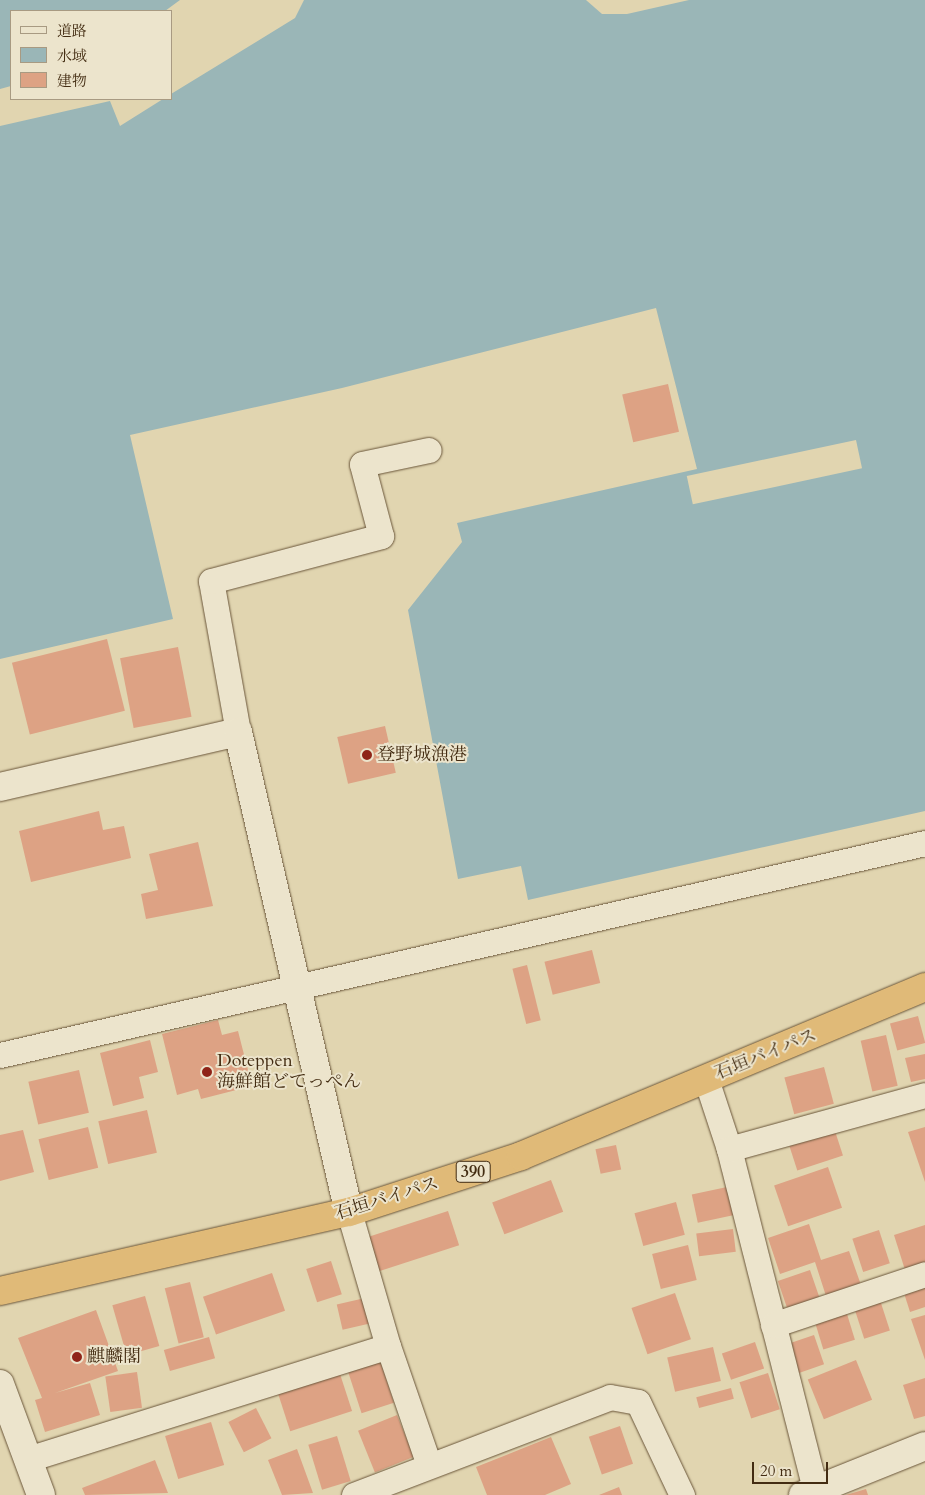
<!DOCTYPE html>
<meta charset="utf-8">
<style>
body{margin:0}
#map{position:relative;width:925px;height:1495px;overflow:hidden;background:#e1d5b0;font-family:Cardo,"Noto Serif JP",serif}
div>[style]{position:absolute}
.water>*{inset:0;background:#9ab6b7}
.pier>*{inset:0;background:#e1d5b0;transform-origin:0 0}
.building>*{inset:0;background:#dda284;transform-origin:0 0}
.roads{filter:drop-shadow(0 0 1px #6a563a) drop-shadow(0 0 1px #6a563a)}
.minor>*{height:25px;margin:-12.5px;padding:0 12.5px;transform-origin:12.5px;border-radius:12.5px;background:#ece4cc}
.tertiary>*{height:28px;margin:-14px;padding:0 14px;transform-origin:14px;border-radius:14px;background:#ece4cc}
.trunk>*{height:28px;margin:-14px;padding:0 14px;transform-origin:14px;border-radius:14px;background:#e0ba78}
.dots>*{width:14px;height:14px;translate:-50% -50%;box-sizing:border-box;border:2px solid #ece4cc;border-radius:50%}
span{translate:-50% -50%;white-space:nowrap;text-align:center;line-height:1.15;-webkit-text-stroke:4px #ece4cc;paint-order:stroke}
.shield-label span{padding:1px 4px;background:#ece4cc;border:1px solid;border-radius:4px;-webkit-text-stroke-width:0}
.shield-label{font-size:16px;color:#432c12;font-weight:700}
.poi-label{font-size:18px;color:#432c12}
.left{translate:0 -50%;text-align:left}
.street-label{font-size:18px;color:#432c12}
.legend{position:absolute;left:10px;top:10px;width:162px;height:90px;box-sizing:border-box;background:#ece4cc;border:1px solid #a89a82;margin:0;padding:6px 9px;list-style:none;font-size:15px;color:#432c12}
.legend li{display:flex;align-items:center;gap:10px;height:25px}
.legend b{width:25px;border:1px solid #a89a82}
.scale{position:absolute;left:752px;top:1462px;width:76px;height:22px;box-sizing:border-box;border:2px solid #432c12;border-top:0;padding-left:6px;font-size:15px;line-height:18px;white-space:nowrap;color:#432c12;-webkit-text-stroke:4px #ece4cc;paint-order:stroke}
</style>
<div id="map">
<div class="water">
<i style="clip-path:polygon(evenodd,0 0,925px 0,925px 811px,528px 900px,521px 866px,458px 879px,408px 610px,462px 542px,457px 523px,697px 469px,656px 308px,342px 388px,130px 435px,173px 619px,0 659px,0 0,11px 11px,171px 11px,171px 99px,11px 99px,11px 11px)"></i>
</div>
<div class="pier">
<i style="clip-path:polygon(180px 0,304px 0,295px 18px,171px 94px,171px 11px,165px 11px)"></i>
<i style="clip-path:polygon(586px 0,689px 0,627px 14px,602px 14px)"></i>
<i style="clip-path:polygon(11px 86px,11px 99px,163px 99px,120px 126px,110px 101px,0 126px,0 89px)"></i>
<i style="left:856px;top:440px;width:29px;height:173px;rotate:78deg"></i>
</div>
<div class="building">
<i style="left:668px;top:384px;width:49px;height:47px;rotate:77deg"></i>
<i style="left:107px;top:639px;width:74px;height:98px;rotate:76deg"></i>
<i style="left:178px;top:647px;width:71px;height:59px;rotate:79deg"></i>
<i style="left:385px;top:726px;width:48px;height:49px;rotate:77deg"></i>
<i style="clip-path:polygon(99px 811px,103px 830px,124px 826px,131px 858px,31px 882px,19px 831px)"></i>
<i style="clip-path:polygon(198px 842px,213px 906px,146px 919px,141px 894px,158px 890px,149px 854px)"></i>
<i style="left:592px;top:950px;width:34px;height:49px;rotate:76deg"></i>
<i style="left:527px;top:965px;width:57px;height:15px;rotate:76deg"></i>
<i style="left:918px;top:1016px;width:28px;height:29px;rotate:75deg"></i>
<i style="clip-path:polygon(218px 1020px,222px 1035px,238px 1031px,252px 1086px,201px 1099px,198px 1089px,177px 1095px,162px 1034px)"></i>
<i style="left:886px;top:1035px;width:52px;height:26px;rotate:77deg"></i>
<i style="clip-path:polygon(150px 1040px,158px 1072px,139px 1077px,144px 1098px,113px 1106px,100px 1053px)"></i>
<i style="clip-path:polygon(925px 1054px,925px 1079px,911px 1082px,905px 1058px)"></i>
<i style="left:824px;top:1067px;width:38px;height:41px;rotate:75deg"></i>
<i style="left:79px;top:1070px;width:44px;height:52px;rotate:77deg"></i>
<i style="left:147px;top:1110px;width:44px;height:50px;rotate:77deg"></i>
<i style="left:88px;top:1127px;width:42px;height:51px;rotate:76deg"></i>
<i style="clip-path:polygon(925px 1127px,925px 1182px,908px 1132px)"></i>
<i style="left:834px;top:1128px;width:29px;height:48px;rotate:72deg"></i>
<i style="clip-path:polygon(23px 1130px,34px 1172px,0 1181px,0 1135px)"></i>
<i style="left:616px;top:1145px;width:25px;height:21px;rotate:78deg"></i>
<i style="left:828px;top:1167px;width:43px;height:57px;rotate:71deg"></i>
<i style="left:551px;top:1180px;width:34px;height:63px;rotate:69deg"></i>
<i style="left:727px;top:1187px;width:29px;height:36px;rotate:78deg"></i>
<i style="left:676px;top:1202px;width:34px;height:43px;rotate:75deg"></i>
<i style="left:448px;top:1211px;width:36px;height:89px;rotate:72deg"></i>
<i style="clip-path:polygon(809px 1224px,821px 1260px,849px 1251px,861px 1285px,826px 1296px,815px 1262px,780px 1274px,768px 1238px)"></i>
<i style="clip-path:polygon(925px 1225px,925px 1267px,906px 1273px,894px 1235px)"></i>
<i style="left:733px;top:1229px;width:23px;height:37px;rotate:83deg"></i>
<i style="left:879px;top:1230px;width:35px;height:28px;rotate:72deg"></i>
<i style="left:688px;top:1245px;width:36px;height:37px;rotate:76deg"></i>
<i style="left:331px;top:1261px;width:35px;height:26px;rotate:72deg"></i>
<i style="left:810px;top:1270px;width:34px;height:34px;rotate:71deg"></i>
<i style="left:272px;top:1273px;width:40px;height:73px;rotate:71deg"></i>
<i style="left:190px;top:1282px;width:57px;height:26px;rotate:76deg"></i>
<i style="clip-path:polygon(925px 1286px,925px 1307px,910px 1312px,904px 1293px)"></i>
<i style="left:675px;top:1293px;width:49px;height:46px;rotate:71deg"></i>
<i style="left:145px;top:1296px;width:52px;height:34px;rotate:74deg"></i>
<i style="left:365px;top:1298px;width:26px;height:29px;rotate:77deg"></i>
<i style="left:880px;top:1300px;width:32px;height:27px;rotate:72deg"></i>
<i style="clip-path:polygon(96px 1310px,118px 1371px,55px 1393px,90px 1383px,100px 1415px,45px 1432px,35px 1400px,42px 1398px,18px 1338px)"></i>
<i style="left:847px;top:1314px;width:27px;height:33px;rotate:73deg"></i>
<i style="clip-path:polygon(925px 1315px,925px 1360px,911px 1319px)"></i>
<i style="left:814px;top:1335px;width:31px;height:28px;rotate:71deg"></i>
<i style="left:209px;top:1337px;width:22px;height:47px;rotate:74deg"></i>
<i style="left:755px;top:1342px;width:28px;height:35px;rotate:71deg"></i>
<i style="left:713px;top:1347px;width:35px;height:47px;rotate:77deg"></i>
<i style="left:380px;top:1360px;width:45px;height:34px;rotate:72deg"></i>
<i style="left:856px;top:1360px;width:43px;height:52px;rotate:68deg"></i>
<i style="left:137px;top:1372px;width:36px;height:32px;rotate:82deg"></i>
<i style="left:768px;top:1373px;width:38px;height:30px;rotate:72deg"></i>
<i style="left:340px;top:1374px;width:39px;height:65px;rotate:72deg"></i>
<i style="clip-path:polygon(925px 1378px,925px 1416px,914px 1419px,903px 1385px)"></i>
<i style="left:731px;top:1388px;width:11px;height:36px;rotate:75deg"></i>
<i style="left:256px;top:1408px;width:34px;height:31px;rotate:63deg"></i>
<i style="left:397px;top:1415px;width:45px;height:42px;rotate:68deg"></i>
<i style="left:211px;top:1422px;width:45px;height:48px;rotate:73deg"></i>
<i style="left:620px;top:1426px;width:40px;height:33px;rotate:71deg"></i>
<i style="left:337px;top:1436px;width:47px;height:30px;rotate:73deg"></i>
<i style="clip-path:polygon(551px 1437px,571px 1484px,545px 1495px,487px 1495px,476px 1467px)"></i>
<i style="clip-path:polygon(297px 1449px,313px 1493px,282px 1495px,268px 1460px)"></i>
<i style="clip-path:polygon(155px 1460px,168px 1493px,85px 1495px,82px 1488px)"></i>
<i style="clip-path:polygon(619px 1487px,622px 1495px,599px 1495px)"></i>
<i style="clip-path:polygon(866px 1489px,868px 1495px,846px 1495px)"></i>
</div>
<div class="roads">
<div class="minor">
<i style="left:238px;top:732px;width:153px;rotate:-100.1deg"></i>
<i style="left:211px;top:581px;width:176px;rotate:-14.8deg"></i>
<i style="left:381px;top:536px;width:74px;rotate:-104.8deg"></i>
<i style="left:362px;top:464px;width:68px;rotate:-11.8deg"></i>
<i style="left:0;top:1055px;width:949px;rotate:-12.91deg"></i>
<i style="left:706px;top:1079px;width:74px;rotate:71.8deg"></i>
<i style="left:729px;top:1149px;width:352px;rotate:75.8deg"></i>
<i style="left:729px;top:1149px;width:203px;rotate:-15.4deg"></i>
<i style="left:349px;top:1212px;width:140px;rotate:73.8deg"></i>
<i style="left:388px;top:1346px;width:126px;rotate:71deg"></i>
<i style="left:773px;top:1325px;width:160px;rotate:-18.5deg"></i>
<i style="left:28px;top:1459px;width:377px;rotate:-17.4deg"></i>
<i style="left:354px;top:1495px;width:274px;rotate:-20.9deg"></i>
<i style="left:610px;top:1397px;width:28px;rotate:10deg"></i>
<i style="left:638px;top:1402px;width:103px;rotate:64.7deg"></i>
</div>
<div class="tertiary">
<i style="left:0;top:787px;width:244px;rotate:-13deg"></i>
<i style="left:238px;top:732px;width:493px;rotate:77deg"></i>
<i style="left:0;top:1384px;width:118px;rotate:69.7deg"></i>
<i style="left:803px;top:1495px;width:131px;rotate:-21.9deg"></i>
</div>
<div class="trunk">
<i style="left:0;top:1291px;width:358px;rotate:-12.8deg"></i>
<i style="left:349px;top:1212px;width:181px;rotate:-18deg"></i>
<i style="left:521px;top:1156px;width:438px;rotate:-22.7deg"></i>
</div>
</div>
<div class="dots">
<i style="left:367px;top:755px;background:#8f2418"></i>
<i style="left:207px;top:1072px;background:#8f2418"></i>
<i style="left:77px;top:1357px;background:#8f2418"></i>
</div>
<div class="shield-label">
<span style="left:473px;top:1172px">390</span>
</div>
<div class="poi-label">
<span class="left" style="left:377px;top:755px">登野城漁港</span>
<span class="left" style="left:217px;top:1072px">Doteppen<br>海鮮館どてっぺん</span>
<span class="left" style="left:87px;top:1357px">麒麟閣</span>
</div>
<div class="street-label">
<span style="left:766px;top:1055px;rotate:-22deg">石垣バイパス</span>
<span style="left:387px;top:1199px;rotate:-17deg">石垣バイパス</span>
</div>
<ul class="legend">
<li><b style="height:6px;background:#ece4cc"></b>道路</li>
<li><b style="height:14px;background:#9ab6b7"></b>水域</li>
<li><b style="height:14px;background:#dda284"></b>建物</li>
</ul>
<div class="scale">20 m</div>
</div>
